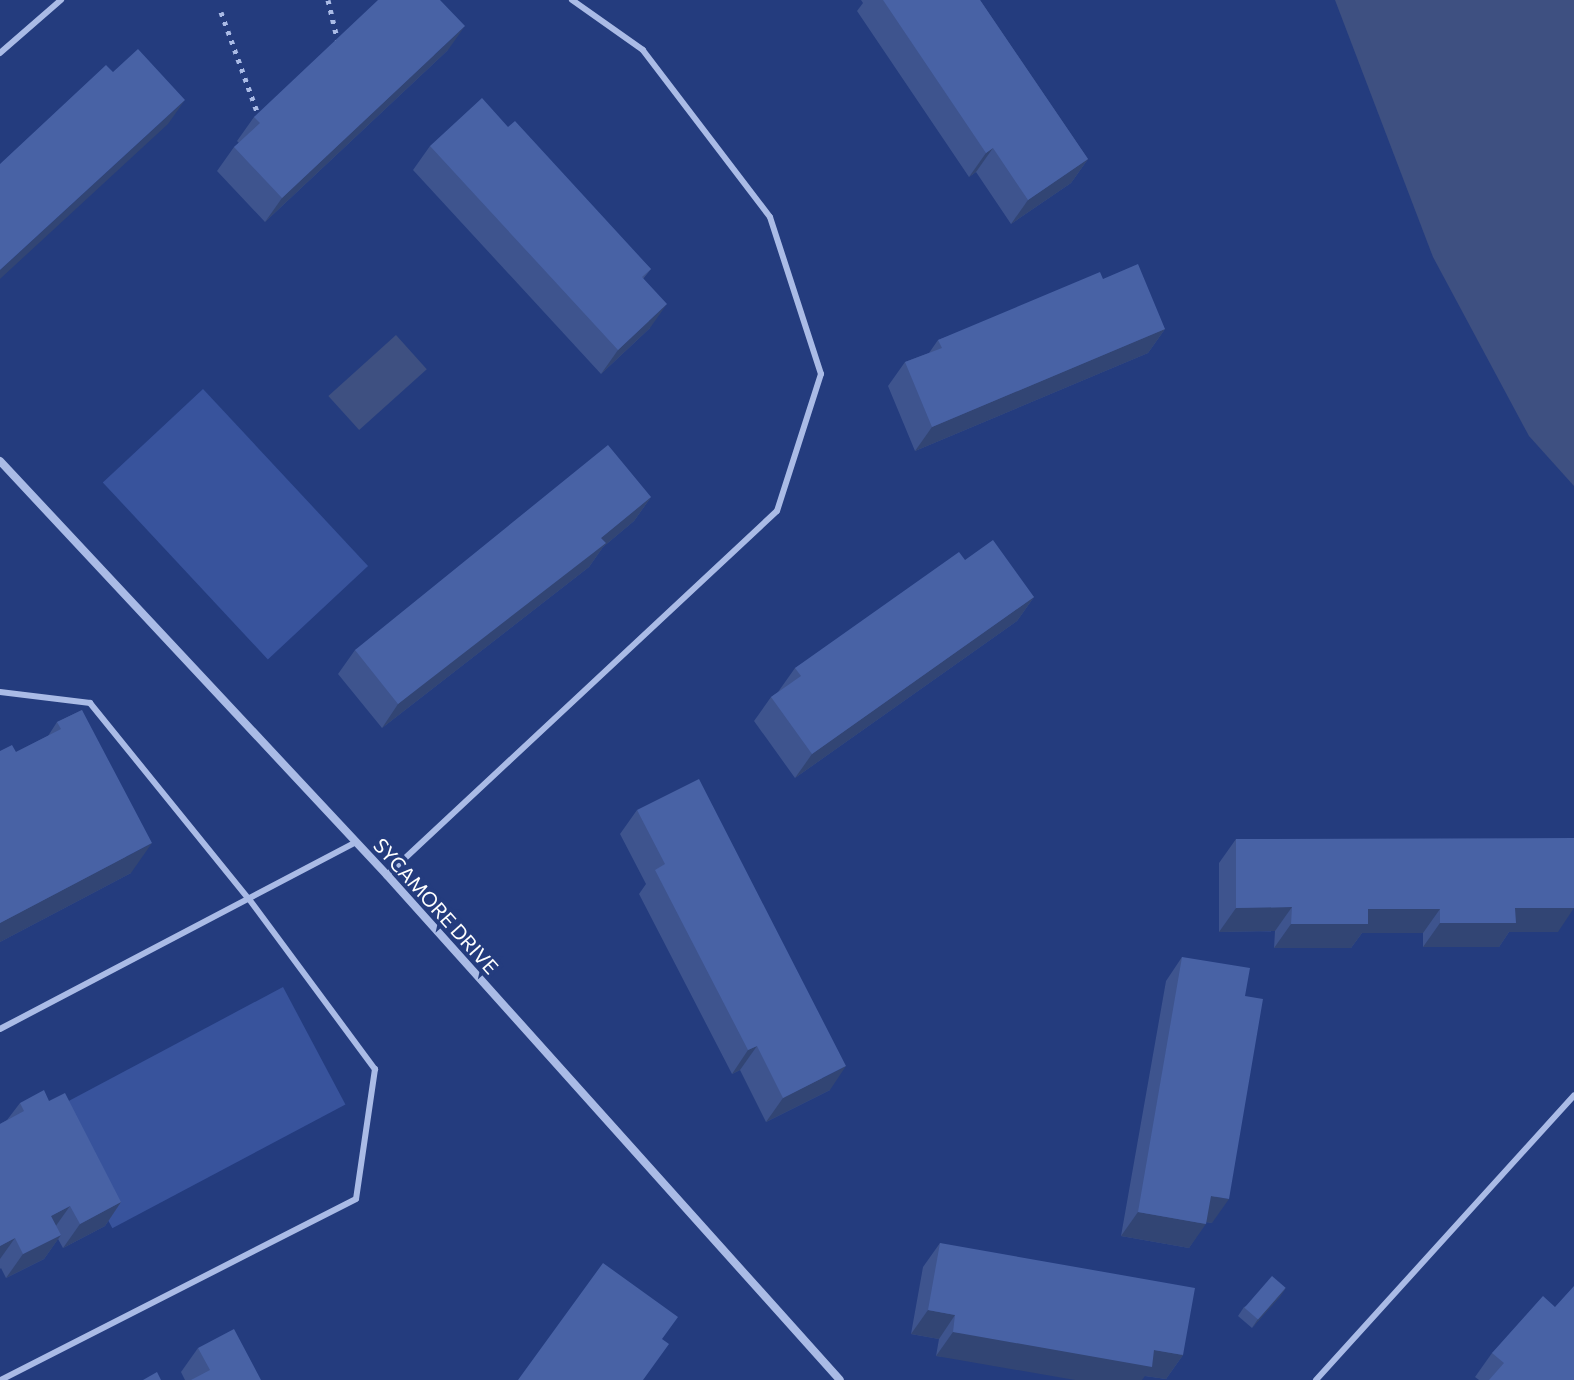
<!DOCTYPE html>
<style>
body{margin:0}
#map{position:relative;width:1574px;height:1380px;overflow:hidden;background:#243c7e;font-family:Commissioner,sans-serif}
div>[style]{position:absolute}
.green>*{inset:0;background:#38539c;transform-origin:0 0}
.water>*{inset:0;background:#3e5081;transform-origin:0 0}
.path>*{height:5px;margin-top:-2.5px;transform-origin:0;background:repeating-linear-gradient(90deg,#aabbe6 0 4px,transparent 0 10px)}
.lane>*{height:6px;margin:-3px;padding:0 3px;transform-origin:3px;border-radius:3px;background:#aabbe6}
.street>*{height:8px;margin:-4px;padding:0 4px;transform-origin:4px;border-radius:4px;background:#aabbe6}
.wall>*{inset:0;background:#3e548e}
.shaded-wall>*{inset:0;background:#324574}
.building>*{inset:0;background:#4862a5;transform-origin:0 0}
span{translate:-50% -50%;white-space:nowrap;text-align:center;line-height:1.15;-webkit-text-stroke:7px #243c7e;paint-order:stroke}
.street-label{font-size:20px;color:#fff}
</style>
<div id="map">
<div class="green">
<i style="left:203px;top:389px;width:242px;height:137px;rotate:47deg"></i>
<i style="left:283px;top:987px;width:133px;height:264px;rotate:62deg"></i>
</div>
<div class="water">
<i style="clip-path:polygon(1335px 0,1574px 0,1574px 486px,1529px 436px,1433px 257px)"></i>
<i style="left:396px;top:335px;width:46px;height:91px;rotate:48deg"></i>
</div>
<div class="path">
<i style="left:328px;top:0;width:43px;rotate:76.6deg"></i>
<i style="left:221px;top:12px;width:112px;rotate:70.1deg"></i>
</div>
<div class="lane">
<i style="left:0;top:53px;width:81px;rotate:-41deg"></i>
<i style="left:0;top:692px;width:91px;rotate:7deg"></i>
<i style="left:90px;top:703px;width:252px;rotate:51deg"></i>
<i style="left:249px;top:899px;width:212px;rotate:53.5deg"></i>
<i style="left:375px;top:1069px;width:131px;rotate:98.3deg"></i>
<i style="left:356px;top:1199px;width:399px;rotate:153deg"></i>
<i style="left:387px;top:875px;width:533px;rotate:-43.03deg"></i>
<i style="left:777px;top:511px;width:144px;rotate:-72.2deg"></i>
<i style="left:821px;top:374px;width:165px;rotate:-108deg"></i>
<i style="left:770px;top:217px;width:210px;rotate:-127.3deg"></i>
<i style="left:643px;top:50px;width:87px;rotate:-144.8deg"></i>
<i style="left:0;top:1029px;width:402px;rotate:-27.7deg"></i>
<i style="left:1316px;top:1380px;width:384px;rotate:-47.8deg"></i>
</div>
<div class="street">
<i style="left:0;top:461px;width:567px;rotate:46.93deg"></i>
<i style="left:387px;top:875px;width:678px;rotate:48.11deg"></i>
</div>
<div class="wall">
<i style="clip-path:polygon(861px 0,980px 0,1088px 159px,1071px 183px,1011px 224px,976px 172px,969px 177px,857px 11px,863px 3px)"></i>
<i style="clip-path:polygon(448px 50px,265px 222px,217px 171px,234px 147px,239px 143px,237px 141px,254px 117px)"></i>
<i style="clip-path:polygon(508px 127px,651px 269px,643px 279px,650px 328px,601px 374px,413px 170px,430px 146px)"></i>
<i style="clip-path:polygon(1103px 279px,1165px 329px,1148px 353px,915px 451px,888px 386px,905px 362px,929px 353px,938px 340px)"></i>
<i style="clip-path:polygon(651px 497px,634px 521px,603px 547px,589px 567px,382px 728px,338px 674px,355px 650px)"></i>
<i style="clip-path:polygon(965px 560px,1034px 597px,1017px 621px,795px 778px,754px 721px,771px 697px,778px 692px,795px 668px)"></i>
<i style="clip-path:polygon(82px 710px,131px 873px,0 942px,0 751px,16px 752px,48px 736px,57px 722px)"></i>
<i style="clip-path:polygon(637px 810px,830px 1090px,766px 1122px,740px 1070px,732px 1074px,639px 894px,646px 884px,620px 834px)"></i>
<i style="clip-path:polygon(1236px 839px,1558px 932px,1509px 932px,1499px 947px,1423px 947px,1423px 933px,1362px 933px,1351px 948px,1274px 948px,1275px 931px,1219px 932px,1219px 863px)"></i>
<i style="clip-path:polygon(1182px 957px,1245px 996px,1212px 1223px,1206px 1222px,1189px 1248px,1121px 1236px,1166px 981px)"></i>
<i style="clip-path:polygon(49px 1101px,121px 1202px,105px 1226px,63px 1248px,58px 1239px,44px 1259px,6px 1278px,1px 1268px,0 1269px,0 1124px,7px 1120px,20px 1103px)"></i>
<i style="clip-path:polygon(940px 1243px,1183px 1355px,1166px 1379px,1145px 1376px,936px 1356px,939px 1339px,911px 1334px,923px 1267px)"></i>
<i style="clip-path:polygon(1286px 1288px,1252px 1328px,1238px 1316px,1244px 1307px)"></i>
<i style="clip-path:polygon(1555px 1307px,1574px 1380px,1479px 1380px,1475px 1377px,1492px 1353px)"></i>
<i style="clip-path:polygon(198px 1348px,261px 1380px,185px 1380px,181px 1372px)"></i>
</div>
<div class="shaded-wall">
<i style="clip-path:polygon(465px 26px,448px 50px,265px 222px,282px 198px)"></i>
<i style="clip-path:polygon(185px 100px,168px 124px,0 279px,0 270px)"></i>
<i style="clip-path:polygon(993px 148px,976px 172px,969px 177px,986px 153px)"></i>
<i style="clip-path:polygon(1088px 159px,1071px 183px,1011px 224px,1028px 200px)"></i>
<i style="clip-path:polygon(667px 304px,650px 328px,601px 374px,618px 350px)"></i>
<i style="clip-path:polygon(1165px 329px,1148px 353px,915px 451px,932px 427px)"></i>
<i style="clip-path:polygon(651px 497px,634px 521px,603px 547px,589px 567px,382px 728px,398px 704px)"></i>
<i style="clip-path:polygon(1034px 597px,1017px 621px,795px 778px,812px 754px)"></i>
<i style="clip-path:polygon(152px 843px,131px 873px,0 942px,0 923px)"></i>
<i style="clip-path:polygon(1292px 907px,1275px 931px,1219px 932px,1236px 908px)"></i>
<i style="clip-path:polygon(1515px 908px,1574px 908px,1558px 932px,1509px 932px,1499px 947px,1423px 947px,1440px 923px)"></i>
<i style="clip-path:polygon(1368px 909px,1440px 909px,1423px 933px,1362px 933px,1351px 948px,1274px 948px,1291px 924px)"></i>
<i style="clip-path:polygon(757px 1046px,740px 1070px,732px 1074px,748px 1050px)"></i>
<i style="clip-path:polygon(846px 1066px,830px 1090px,766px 1122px,783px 1098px)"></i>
<i style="clip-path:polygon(1211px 1196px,1229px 1199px,1212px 1223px,1194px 1220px)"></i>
<i style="clip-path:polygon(121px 1202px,105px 1226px,63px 1248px,80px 1224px)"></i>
<i style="clip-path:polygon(70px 1206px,53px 1230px,51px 1216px)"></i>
<i style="clip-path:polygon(1138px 1212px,1206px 1224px,1189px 1248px,1121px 1236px)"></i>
<i style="clip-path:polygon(61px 1235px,44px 1259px,6px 1278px,23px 1254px)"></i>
<i style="clip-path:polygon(15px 1238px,0 1259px,0 1246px)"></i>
<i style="clip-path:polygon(1286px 1288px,1280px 1297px,1252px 1328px,1258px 1319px)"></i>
<i style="clip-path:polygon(928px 1310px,955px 1315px,939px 1339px,911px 1334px)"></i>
<i style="clip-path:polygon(953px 1332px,1154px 1350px,1183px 1355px,1166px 1379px,1145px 1376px,1142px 1380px,1075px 1380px,936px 1356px)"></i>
</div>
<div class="building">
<i style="clip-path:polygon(378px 0,440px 0,465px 26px,282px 198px,234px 147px,260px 123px,254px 117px)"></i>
<i style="clip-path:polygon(883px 0,980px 0,1088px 159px,1028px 200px,993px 148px,986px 153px)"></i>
<i style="clip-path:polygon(138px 49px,185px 100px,0 270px,0 164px,106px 65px,113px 72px)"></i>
<i style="clip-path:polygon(482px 98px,508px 127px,515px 121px,651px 269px,642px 277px,667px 304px,618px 350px,430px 146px)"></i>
<i style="clip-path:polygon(1138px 264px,1165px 329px,932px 427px,905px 362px,942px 348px,938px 340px,1100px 272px,1103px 279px)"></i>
<i style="clip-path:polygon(608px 445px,651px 497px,601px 538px,606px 543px,398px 704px,355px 650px)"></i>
<i style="clip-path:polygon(993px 540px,1034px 597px,812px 754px,771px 697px,801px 676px,795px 668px,959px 552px,965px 560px)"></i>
<i style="clip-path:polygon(82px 710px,152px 843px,0 923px,0 751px,12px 745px,16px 752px,61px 729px,57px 722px)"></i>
<i style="clip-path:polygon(699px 779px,846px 1066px,783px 1098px,757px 1046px,748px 1050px,655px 870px,665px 864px,637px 810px)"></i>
<i style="clip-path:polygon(1574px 838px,1574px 908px,1515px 908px,1516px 923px,1440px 923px,1440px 909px,1368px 909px,1368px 924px,1291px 924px,1292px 907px,1236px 908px,1236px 839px)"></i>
<i style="clip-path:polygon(1182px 957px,1250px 968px,1245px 996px,1263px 999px,1229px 1199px,1211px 1196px,1206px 1224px,1138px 1212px)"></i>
<i style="clip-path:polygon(44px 1090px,49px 1101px,65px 1093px,121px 1202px,80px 1224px,70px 1206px,51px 1216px,61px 1235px,23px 1254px,15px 1238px,0 1246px,0 1124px,24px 1111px,20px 1103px)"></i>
<i style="clip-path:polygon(940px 1243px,1195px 1288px,1183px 1355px,1154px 1350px,1152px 1367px,953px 1332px,955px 1315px,928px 1310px)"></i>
<i style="clip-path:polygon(603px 1263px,678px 1317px,662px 1339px,669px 1344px,643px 1380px,518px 1380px)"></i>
<i style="left:1272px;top:1276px;width:18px;height:42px;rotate:41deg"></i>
<i style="clip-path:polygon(1574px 1286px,1574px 1380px,1489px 1380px,1504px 1363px,1492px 1353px,1543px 1296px,1555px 1307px)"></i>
<i style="clip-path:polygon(234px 1329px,261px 1380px,191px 1380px,210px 1370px,198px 1348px)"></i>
<i style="clip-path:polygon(157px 1372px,161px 1380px,143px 1380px)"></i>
</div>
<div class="street-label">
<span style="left:436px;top:906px;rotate:48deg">SYCAMORE DRIVE</span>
</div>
</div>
